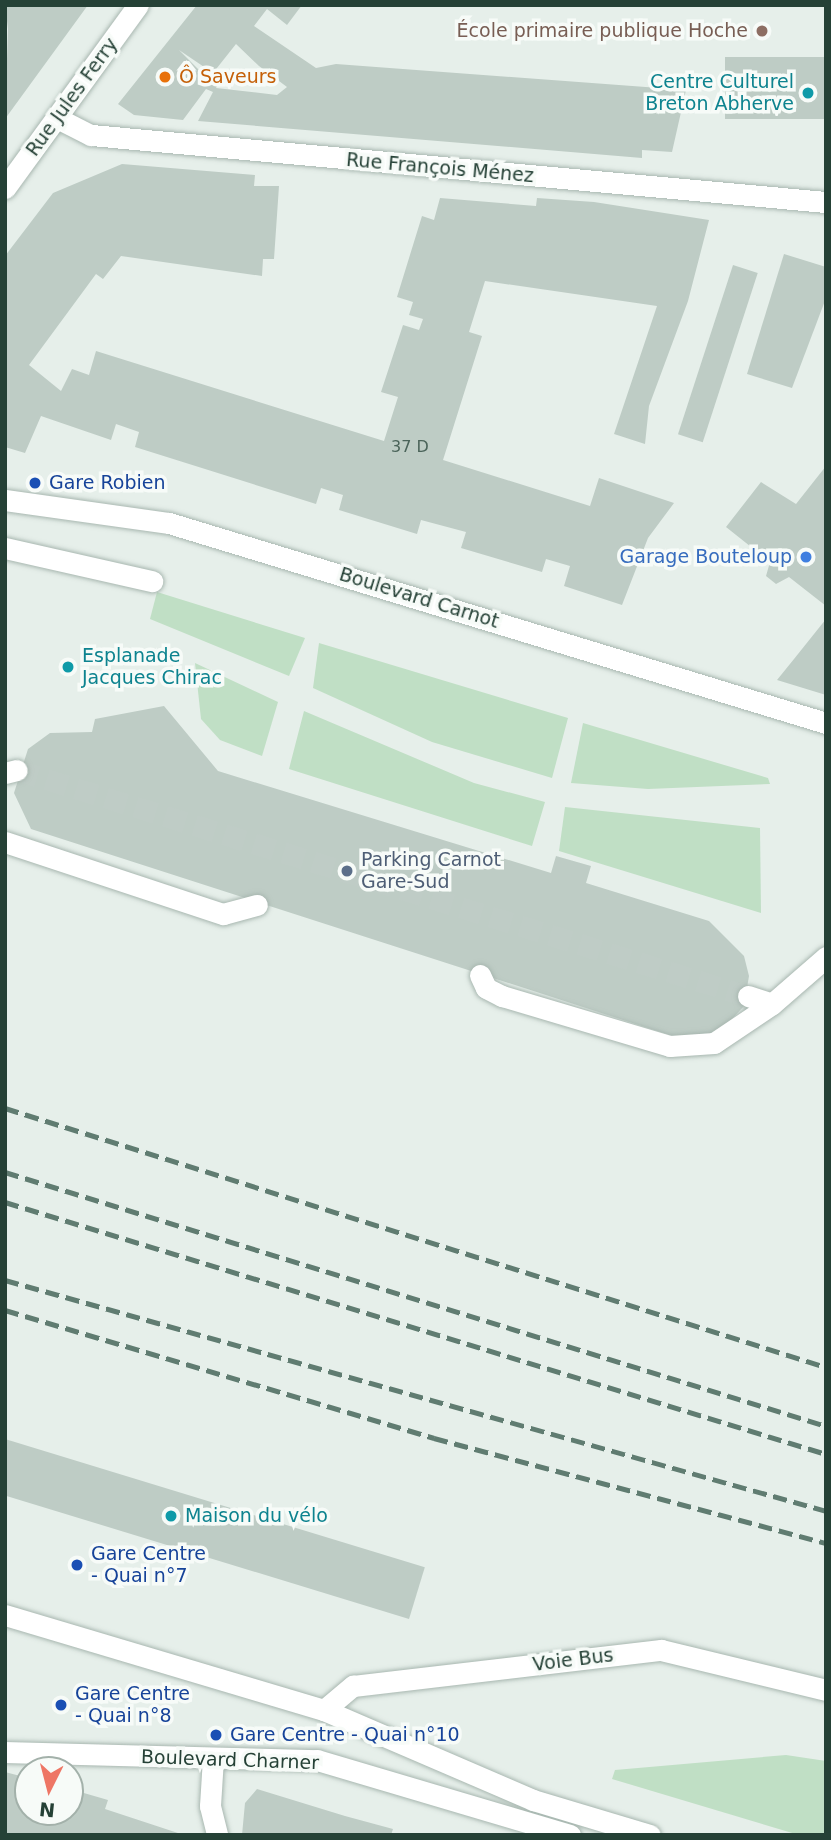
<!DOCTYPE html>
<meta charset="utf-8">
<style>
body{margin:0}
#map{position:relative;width:831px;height:1840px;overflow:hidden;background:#e6efea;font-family:"DejaVu Sans",sans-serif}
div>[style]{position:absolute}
.green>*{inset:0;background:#c0dfc5}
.building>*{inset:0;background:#beccc5;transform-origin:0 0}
.street-tunnel>*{height:21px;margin-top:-10.5px;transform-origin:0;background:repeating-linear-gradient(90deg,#bfccc6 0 21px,transparent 0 31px)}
.roads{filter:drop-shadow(0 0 2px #a8b7b0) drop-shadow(0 0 2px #a8b7b0)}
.lane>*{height:21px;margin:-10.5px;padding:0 10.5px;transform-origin:10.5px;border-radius:10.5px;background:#fff}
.street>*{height:21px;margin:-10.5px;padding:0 10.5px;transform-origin:10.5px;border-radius:10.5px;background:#fff}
.secondary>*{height:21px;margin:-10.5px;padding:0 10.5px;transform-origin:10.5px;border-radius:10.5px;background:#fff}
.rail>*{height:5px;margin-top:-2.5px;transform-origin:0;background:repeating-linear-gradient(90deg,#607c71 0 14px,transparent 0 21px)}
.dots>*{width:19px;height:19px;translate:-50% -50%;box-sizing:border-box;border:4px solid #f7fbf8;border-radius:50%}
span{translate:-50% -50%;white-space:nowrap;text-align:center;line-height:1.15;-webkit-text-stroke:7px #f7fbf8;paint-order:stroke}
.number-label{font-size:16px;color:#4b645a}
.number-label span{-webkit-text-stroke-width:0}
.education-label{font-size:19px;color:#785e54}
.right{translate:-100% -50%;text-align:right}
.food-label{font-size:19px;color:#c56008}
.left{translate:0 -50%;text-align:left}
.culture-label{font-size:19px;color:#0d838f}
.street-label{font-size:19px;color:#254136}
.transit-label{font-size:19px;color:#164399}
.shop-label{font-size:19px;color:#366cbe}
.service-label{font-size:19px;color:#4e5e75}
.frame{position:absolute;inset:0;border:7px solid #254136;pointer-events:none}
.north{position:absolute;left:14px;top:1756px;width:70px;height:70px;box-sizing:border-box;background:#f7fbf8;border:2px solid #a3b1aa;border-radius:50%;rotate:186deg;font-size:19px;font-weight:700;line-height:28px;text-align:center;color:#254136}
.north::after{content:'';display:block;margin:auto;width:24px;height:32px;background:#ee7665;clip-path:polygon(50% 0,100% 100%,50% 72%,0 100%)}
</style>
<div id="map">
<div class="green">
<i style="clip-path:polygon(157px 592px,305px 638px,289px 676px,150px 619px)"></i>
<i style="clip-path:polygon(319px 643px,568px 718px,552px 778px,432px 742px,313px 688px)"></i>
<i style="clip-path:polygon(195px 663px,278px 702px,262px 756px,220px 740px,201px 719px)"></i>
<i style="clip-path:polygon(304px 711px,474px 783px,545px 802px,532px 846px,289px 769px)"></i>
<i style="clip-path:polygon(583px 723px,768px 778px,770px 784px,648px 789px,571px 783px)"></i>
<i style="clip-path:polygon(565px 807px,760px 828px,761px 913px,559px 851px)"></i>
<i style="clip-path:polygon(786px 1755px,826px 1761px,826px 1835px,799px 1835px,612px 1779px,615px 1770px)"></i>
</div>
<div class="building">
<i style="clip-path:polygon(5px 5px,88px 5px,5px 119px,8px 29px)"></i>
<i style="clip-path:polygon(evenodd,197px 5px,302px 5px,287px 25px,267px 9px,254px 26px,316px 68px,336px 64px,686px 90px,672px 152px,642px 150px,642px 158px,198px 121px,213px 92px,206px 89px,183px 120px,134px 115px,118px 104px,197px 5px,236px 44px,259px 66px,287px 87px,277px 95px,216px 88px,221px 79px,216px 75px,211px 82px,179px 50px,213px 73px,236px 44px)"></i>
<i style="left:826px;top:57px;width:62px;height:101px;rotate:90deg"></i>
<i style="clip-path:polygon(122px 164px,255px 175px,254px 186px,279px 186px,274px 259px,263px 259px,262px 276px,121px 256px,103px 279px,96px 274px,29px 365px,61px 391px,72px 369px,89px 375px,96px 351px,384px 441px,398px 397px,381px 392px,403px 325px,419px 330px,423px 319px,409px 315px,413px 302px,397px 297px,422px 216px,434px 220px,440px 198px,536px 206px,537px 198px,594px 202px,709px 220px,688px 301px,649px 406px,645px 444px,614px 434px,657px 306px,485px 281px,469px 332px,482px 336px,443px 460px,590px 506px,599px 478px,674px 503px,648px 538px,622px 605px,564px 586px,570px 566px,546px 559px,542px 572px,461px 548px,466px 532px,421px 520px,417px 534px,339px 510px,343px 495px,321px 488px,316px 504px,135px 447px,139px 432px,116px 424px,111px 440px,41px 416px,25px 453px,5px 447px,5px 256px,53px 193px)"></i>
<i style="clip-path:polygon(784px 254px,826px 267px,826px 298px,792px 388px,747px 374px)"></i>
<i style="left:733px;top:265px;width:26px;height:178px;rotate:18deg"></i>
<i style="clip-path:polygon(826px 466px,826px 606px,789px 577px,776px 584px,766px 576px,770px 562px,726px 527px,761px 482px,796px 504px)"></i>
<i style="clip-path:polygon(826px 619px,826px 695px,777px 680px,794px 659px)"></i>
<i style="clip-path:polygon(164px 706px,218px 771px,551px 873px,556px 856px,591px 866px,586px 883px,709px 921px,744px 956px,749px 976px,744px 1006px,719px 1033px,682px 1039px,31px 829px,14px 793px,28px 749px,50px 733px,92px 732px,95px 719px)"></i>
<i style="left:5px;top:1439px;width:439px;height:54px;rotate:17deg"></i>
<i style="clip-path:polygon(5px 1772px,28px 1778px,28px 1812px,70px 1812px,70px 1789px,108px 1800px,105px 1809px,184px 1835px,5px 1835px)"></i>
<i style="clip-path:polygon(257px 1789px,345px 1816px,393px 1829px,391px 1835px,242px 1835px,245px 1803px)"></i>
</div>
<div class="street-tunnel">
<i style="left:17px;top:770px;width:765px;rotate:17.18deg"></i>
</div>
<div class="roads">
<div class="lane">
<i style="left:5px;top:842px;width:230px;rotate:18.3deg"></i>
<i style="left:223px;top:914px;width:35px;rotate:-15deg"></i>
<i style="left:480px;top:975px;width:14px;rotate:65deg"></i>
<i style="left:486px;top:988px;width:18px;rotate:27deg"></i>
<i style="left:502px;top:996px;width:175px;rotate:16.6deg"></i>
<i style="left:670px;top:1046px;width:44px;rotate:-3.9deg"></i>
<i style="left:714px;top:1043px;width:70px;rotate:-33.9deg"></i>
<i style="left:5px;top:1615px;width:333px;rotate:16.6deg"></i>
<i style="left:324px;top:1710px;width:228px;rotate:23.3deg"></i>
<i style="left:533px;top:1800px;width:122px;rotate:16.7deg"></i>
<i style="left:324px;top:1710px;width:38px;rotate:-40deg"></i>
<i style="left:353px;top:1686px;width:310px;rotate:-6.7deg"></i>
<i style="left:661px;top:1650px;width:170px;rotate:13.6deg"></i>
</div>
<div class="street">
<i style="left:57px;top:118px;width:38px;rotate:27deg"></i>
<i style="left:91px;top:135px;width:738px;rotate:5.21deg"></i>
<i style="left:5px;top:500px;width:166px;rotate:8deg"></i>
<i style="left:5px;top:548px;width:151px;rotate:12.7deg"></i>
<i style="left:5px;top:773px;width:12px;rotate:-14deg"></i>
<i style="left:748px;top:996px;width:25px;rotate:18deg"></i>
<i style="left:772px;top:1004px;width:72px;rotate:-41deg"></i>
<i style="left:5px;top:1752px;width:312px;rotate:1.5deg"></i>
<i style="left:213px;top:1758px;width:48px;rotate:93.6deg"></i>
<i style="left:210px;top:1806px;width:30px;rotate:76deg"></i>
</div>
<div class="secondary">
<i style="left:5px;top:188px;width:226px;rotate:-54deg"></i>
<i style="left:169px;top:523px;width:687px;rotate:16.93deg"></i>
<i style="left:317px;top:1760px;width:264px;rotate:16.5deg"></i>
</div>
</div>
<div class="rail">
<i style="left:5px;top:1108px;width:861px;rotate:17.51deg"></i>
<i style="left:5px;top:1172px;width:859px;rotate:17.19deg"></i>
<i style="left:5px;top:1202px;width:859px;rotate:17.06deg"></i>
<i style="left:5px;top:1280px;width:853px;rotate:15.71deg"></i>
<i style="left:5px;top:1310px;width:448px;rotate:16.6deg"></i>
<i style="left:434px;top:1438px;width:406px;rotate:15deg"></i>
</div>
<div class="dots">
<i style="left:762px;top:31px;background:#8d6e63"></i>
<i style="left:165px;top:77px;background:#e8710a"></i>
<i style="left:808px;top:93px;background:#0f9aa8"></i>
<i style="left:35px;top:483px;background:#1a4fb4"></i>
<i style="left:806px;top:557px;background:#3f7fe0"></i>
<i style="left:68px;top:667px;background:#0f9aa8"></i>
<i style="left:347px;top:871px;background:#5c6f8a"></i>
<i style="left:171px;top:1516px;background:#0f9aa8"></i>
<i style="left:77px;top:1565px;background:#1a4fb4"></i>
<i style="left:61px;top:1705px;background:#1a4fb4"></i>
<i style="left:216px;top:1735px;background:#1a4fb4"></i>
</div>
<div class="number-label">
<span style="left:410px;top:447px">37 D</span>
</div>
<div class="education-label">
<span class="right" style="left:748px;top:31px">École primaire publique Hoche</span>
</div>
<div class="food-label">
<span class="left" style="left:179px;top:77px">Ô Saveurs</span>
</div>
<div class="culture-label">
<span class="right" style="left:794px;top:93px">Centre Culturel<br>Breton Abherve</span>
<span class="left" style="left:82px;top:667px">Esplanade<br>Jacques Chirac</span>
<span class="left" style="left:185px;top:1516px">Maison du vélo</span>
</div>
<div class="street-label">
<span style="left:72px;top:97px;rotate:-54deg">Rue Jules Ferry</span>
<span style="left:440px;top:168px;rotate:5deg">Rue François Ménez</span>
<span style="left:419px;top:598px;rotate:17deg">Boulevard Carnot</span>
<span style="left:573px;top:1660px;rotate:-7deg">Voie Bus</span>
<span style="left:230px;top:1760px;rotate:2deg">Boulevard Charner</span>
</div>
<div class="transit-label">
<span class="left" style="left:49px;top:483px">Gare Robien</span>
<span class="left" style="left:91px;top:1565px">Gare Centre<br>- Quai n°7</span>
<span class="left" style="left:75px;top:1705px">Gare Centre<br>- Quai n°8</span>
<span class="left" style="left:230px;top:1735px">Gare Centre - Quai n°10</span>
</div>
<div class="shop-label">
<span class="right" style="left:792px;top:557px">Garage Bouteloup</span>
</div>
<div class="service-label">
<span class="left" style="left:361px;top:871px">Parking Carnot<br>Gare-Sud</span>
</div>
<div class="frame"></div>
<div class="north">N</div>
</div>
